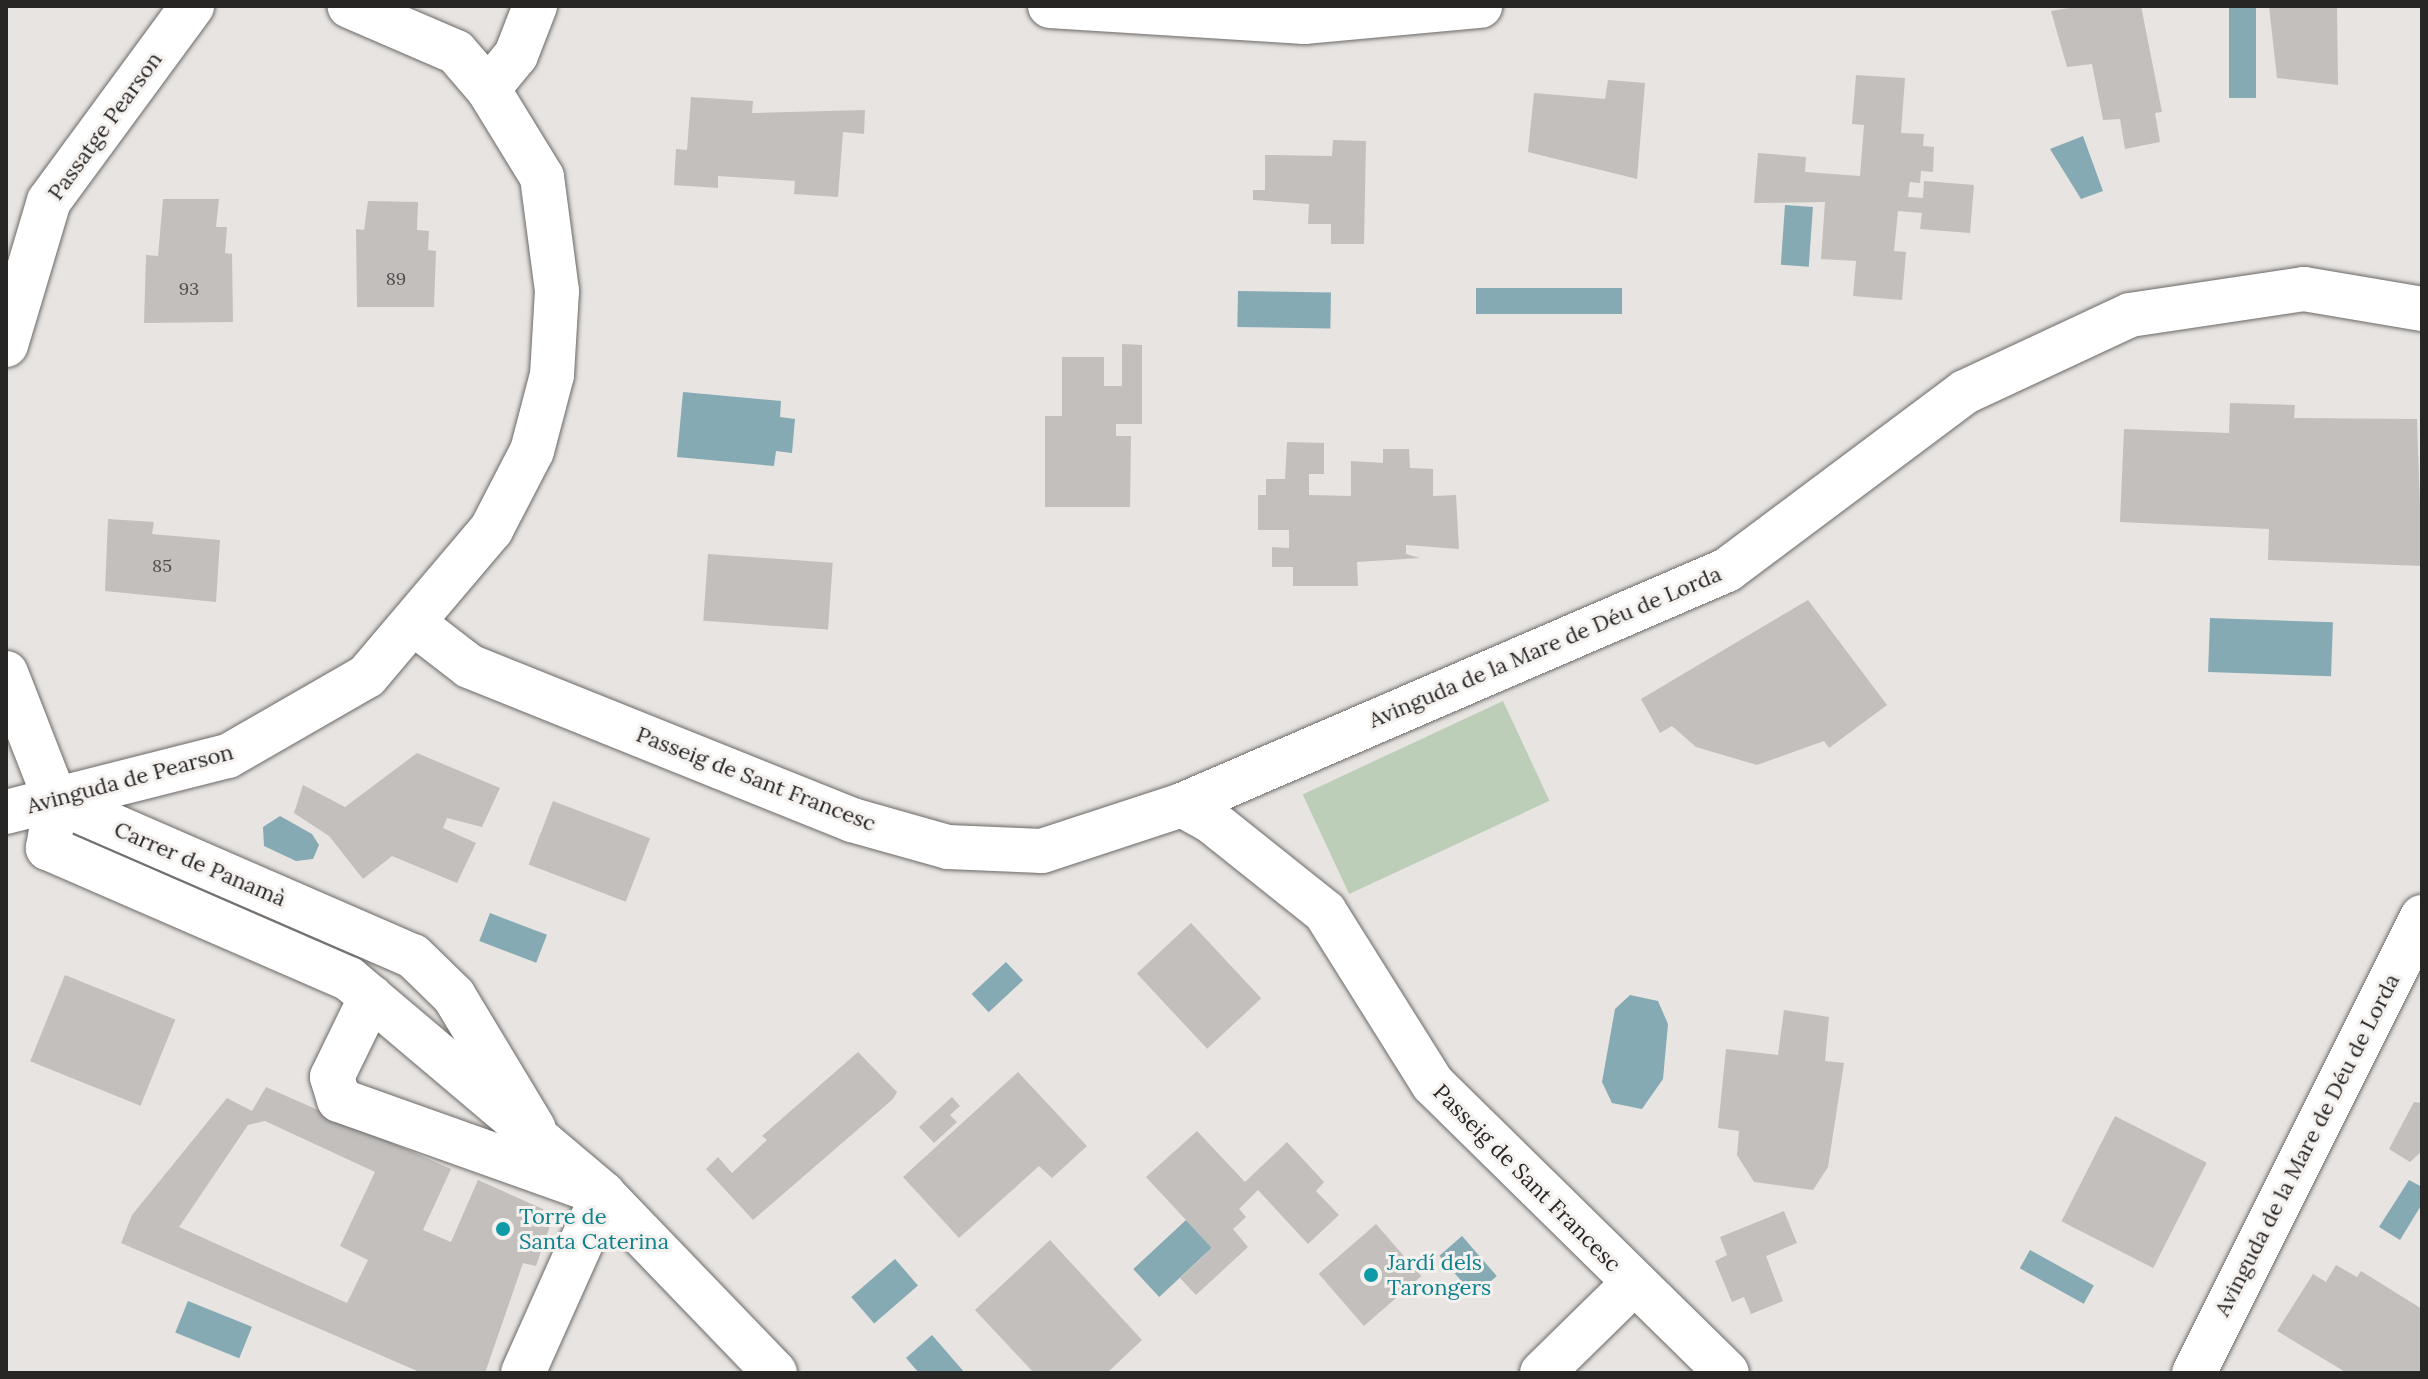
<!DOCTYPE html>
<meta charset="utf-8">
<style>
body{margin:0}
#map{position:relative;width:2428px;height:1379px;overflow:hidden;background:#e7e4e1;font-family:Lora,serif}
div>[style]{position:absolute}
.green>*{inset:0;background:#bcceb8;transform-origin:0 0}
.water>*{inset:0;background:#85aab3;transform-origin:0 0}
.building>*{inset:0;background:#c2bfbd;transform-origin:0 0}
.roads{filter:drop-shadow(0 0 2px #6c6967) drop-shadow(0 0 2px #6c6967)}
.minor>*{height:44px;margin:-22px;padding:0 22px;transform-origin:22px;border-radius:22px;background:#fff}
.dots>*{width:22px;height:22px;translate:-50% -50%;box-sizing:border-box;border:4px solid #f4f1ef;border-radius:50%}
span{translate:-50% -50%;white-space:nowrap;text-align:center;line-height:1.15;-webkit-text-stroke:6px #f4f1ef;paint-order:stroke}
.number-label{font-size:18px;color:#4e4c4b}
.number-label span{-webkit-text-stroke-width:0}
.street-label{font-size:22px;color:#282625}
.culture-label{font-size:22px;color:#0d838f}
.left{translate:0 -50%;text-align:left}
.frame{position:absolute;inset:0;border:8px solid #282625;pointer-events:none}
</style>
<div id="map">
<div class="green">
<i style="left:1503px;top:701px;width:110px;height:221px;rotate:65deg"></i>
</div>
<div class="water">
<i style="left:2229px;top:6px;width:27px;height:92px"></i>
<i style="clip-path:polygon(2083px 136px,2103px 191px,2081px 199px,2050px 149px)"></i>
<i style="left:1785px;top:205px;width:28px;height:60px;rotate:4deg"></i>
<i style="left:1476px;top:288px;width:146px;height:26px"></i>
<i style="left:1238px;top:291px;width:93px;height:36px;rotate:1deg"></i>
<i style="clip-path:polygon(683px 392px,781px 401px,780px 417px,795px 419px,792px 453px,776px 451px,774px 466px,677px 457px)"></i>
<i style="left:2210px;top:618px;width:123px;height:54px;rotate:2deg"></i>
<i style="clip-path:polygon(280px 816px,312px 834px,319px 845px,313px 859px,296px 861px,264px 846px,263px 827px)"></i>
<i style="left:490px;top:913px;width:61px;height:30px;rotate:21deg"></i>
<i style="left:1006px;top:962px;width:25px;height:47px;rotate:47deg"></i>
<i style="clip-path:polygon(1630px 995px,1658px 1001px,1668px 1024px,1663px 1079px,1642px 1109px,1612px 1103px,1602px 1082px,1615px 1009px)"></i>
<i style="clip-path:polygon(2409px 1180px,2422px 1187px,2422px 1204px,2400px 1240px,2379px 1227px)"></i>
<i style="left:1186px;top:1220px;width:38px;height:72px;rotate:47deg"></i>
<i style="left:1462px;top:1236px;width:53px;height:30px;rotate:49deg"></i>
<i style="left:2030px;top:1250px;width:73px;height:21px;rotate:29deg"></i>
<i style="left:895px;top:1259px;width:35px;height:58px;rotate:49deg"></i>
<i style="left:188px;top:1301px;width:69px;height:34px;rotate:22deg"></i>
<i style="clip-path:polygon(932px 1335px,965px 1373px,919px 1373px,906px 1358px)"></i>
</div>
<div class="building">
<i style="clip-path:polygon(2082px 6px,2141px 6px,2162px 112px,2155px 113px,2160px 142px,2125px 149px,2120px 119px,2103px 120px,2092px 64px,2067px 67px,2051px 11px)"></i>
<i style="clip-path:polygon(2269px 6px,2337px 6px,2338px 85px,2277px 78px)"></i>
<i style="clip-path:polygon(1856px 75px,1905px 78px,1901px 133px,1924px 134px,1923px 146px,1934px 147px,1933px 172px,1921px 171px,1920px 183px,1910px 182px,1908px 197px,1923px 198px,1924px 181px,1974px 185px,1970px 233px,1920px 229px,1922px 213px,1898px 211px,1894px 251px,1906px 252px,1902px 300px,1853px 296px,1856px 261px,1821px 259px,1825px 202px,1754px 203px,1758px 153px,1806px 157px,1805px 172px,1860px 176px,1864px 125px,1852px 124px)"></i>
<i style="clip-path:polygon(1608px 80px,1645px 83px,1637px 179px,1528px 152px,1534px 93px,1605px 99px)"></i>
<i style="clip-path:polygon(691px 97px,753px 101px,752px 113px,865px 110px,864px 134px,843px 132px,838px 197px,794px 194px,795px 181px,718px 176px,718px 188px,674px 185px,676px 149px,687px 150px)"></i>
<i style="clip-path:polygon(1333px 140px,1366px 141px,1364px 244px,1331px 244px,1331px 224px,1308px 224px,1309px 204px,1253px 200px,1253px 190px,1265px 190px,1265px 155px,1332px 156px)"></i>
<i style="clip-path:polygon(163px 199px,219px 199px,216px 227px,227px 227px,225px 253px,232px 254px,233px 322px,144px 323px,146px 255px,158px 256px)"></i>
<i style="clip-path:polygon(368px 201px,418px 202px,417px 230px,429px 231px,428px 250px,436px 251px,434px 307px,357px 307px,356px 229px,364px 230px)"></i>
<i style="clip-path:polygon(1122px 344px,1142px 345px,1142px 424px,1116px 424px,1116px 436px,1131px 436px,1130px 507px,1045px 507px,1045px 416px,1062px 416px,1062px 357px,1104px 357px,1104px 386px,1122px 386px)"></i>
<i style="clip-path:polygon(2230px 403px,2295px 405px,2294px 418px,2417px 419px,2422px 566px,2268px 560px,2269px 529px,2120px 522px,2124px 429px,2229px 433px)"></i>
<i style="clip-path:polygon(1287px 442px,1324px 443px,1324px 474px,1309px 474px,1309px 495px,1351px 496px,1351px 461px,1383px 463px,1383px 449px,1409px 449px,1410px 468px,1433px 469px,1433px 496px,1456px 495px,1459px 549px,1406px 545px,1406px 554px,1420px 558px,1357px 562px,1358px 586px,1293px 586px,1293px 567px,1272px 567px,1272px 547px,1289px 548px,1289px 530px,1258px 530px,1258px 495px,1266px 495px,1266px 479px,1285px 479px)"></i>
<i style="clip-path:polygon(108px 519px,154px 522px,152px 534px,220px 540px,216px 602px,105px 591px)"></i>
<i style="left:708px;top:554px;width:125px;height:67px;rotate:4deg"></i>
<i style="clip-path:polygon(1808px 600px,1887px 705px,1829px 748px,1824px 741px,1757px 765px,1696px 747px,1672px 726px,1660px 733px,1641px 699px)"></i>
<i style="clip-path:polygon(417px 753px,500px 788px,482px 827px,447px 818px,443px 828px,476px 843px,457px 883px,392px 856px,363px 879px,329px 836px,294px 813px,303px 785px,345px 807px)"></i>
<i style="left:553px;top:801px;width:104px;height:68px;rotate:21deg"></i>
<i style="left:1191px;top:923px;width:103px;height:74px;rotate:47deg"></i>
<i style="left:65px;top:975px;width:119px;height:93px;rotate:22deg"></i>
<i style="clip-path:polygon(1784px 1010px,1829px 1017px,1825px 1061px,1844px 1063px,1828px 1167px,1813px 1190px,1754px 1182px,1737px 1155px,1739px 1131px,1718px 1128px,1726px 1049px,1778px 1055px)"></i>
<i style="clip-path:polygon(858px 1052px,897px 1092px,893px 1099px,753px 1220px,706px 1169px,718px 1157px,732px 1173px,767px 1140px,762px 1136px)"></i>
<i style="clip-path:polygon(1018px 1072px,1087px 1146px,1052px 1178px,1039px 1166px,959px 1238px,903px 1177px)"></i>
<i style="clip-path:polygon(evenodd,266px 1087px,451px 1169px,423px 1230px,451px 1242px,478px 1180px,554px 1214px,536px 1266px,523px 1263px,485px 1373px,422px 1373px,121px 1243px,132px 1215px,227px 1098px,252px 1111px,266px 1087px,265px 1121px,375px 1172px,340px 1246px,368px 1260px,347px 1303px,179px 1227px,248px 1125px,265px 1121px)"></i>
<i style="clip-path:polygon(952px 1097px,960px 1106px,950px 1115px,957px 1122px,934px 1143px,919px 1127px)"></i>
<i style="clip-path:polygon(2414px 1102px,2422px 1103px,2422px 1151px,2410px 1162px,2389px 1149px)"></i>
<i style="left:2115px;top:1116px;width:103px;height:118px;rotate:27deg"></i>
<i style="clip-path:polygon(1197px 1131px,1245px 1182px,1287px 1142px,1324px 1182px,1316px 1191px,1339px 1215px,1308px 1244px,1258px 1190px,1239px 1209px,1246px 1217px,1233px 1229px,1248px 1247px,1196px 1295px,1180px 1278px,1212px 1248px,1146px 1177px)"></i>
<i style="clip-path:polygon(1784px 1211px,1797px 1243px,1766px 1256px,1783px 1301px,1751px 1314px,1744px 1297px,1732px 1302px,1715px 1261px,1727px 1255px,1720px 1237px)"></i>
<i style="left:1376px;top:1224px;width:69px;height:76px;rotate:49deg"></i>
<i style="clip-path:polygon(1050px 1240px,1142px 1340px,1107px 1373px,1034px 1373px,975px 1310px)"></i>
<i style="clip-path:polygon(2336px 1265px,2357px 1277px,2361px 1271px,2422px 1309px,2422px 1373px,2347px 1373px,2277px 1331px,2313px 1274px,2326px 1282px)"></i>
</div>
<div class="roads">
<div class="minor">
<i style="left:1050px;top:6px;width:255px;rotate:3.6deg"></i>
<i style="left:1304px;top:22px;width:177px;rotate:-5.2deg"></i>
<i style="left:488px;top:89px;width:44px;rotate:-50.5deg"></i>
<i style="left:516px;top:55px;width:53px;rotate:-68.8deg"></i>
<i style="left:6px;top:345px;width:150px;rotate:-73.4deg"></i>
<i style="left:49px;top:201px;width:242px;rotate:-53.7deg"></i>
<i style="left:416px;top:625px;width:67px;rotate:37.7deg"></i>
<i style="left:469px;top:666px;width:413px;rotate:21.9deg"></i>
<i style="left:852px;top:820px;width:100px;rotate:15.7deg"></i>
<i style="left:948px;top:847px;width:94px;rotate:2.4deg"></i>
<i style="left:1042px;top:851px;width:147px;rotate:-18.2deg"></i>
<i style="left:1182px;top:805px;width:33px;rotate:29deg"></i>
<i style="left:1211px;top:821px;width:146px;rotate:38.6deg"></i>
<i style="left:1325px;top:912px;width:203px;rotate:57.9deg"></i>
<i style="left:1433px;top:1084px;width:412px;rotate:44.5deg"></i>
<i style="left:6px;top:673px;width:137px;rotate:68.7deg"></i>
<i style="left:56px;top:801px;width:48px;rotate:99.7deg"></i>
<i style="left:48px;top:848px;width:328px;rotate:23.5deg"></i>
<i style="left:349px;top:979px;width:333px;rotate:40.2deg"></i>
<i style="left:603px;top:1194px;width:248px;rotate:46.1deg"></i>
<i style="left:56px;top:801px;width:389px;rotate:23.5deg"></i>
<i style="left:413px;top:956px;width:57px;rotate:44.3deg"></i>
<i style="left:454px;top:996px;width:155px;rotate:59deg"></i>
<i style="left:1182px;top:805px;width:594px;rotate:-23.33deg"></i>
<i style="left:1727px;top:570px;width:297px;rotate:-36.8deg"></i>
<i style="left:1965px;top:392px;width:182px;rotate:-25deg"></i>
<i style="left:2130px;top:315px;width:176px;rotate:-8.5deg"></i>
<i style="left:2304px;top:289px;width:120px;rotate:9.6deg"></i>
<i style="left:6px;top:812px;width:229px;rotate:-14.2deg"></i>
<i style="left:228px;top:756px;width:160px;rotate:-29.9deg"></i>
<i style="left:367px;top:676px;width:192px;rotate:-49.7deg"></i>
<i style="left:491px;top:530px;width:89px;rotate:-62.6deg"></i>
<i style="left:532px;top:451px;width:79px;rotate:-75.3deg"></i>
<i style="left:552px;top:375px;width:84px;rotate:-86.6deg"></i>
<i style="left:557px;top:291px;width:115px;rotate:-97.5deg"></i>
<i style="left:542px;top:177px;width:103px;rotate:-121.5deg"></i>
<i style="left:488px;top:89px;width:49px;rotate:-130.9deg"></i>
<i style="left:456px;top:52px;width:116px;rotate:-156.7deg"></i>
<i style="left:371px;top:997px;width:89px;rotate:116deg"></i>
<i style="left:332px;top:1077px;width:24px;rotate:73deg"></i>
<i style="left:339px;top:1100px;width:280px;rotate:19.6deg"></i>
<i style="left:603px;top:1194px;width:196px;rotate:114.1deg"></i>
<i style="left:1542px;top:1373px;width:126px;rotate:-44.4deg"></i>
<i style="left:2194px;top:1373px;width:510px;rotate:-63.43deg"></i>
</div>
</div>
<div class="dots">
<i style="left:503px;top:1229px;background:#0f9aa8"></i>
<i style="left:1371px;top:1275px;background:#0f9aa8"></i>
</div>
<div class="number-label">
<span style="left:396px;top:279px">89</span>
<span style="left:189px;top:289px">93</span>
<span style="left:162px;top:566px">85</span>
</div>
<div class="street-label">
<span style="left:105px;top:126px;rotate:-54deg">Passatge Pearson</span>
<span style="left:1545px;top:647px;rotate:-23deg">Avinguda de la Mare de Déu de Lorda</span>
<span style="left:130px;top:779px;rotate:-15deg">Avinguda de Pearson</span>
<span style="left:756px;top:779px;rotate:21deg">Passeig de Sant Francesc</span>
<span style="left:200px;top:864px;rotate:23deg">Carrer de Panamà</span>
<span style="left:2307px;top:1145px;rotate:-63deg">Avinguda de la Mare de Déu de Lorda</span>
<span style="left:1527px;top:1178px;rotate:45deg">Passeig de Sant Francesc</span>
</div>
<div class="culture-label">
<span class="left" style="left:519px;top:1229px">Torre de<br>Santa Caterina</span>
<span class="left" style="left:1387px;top:1275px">Jardí dels<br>Tarongers</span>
</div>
<div class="frame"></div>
</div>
